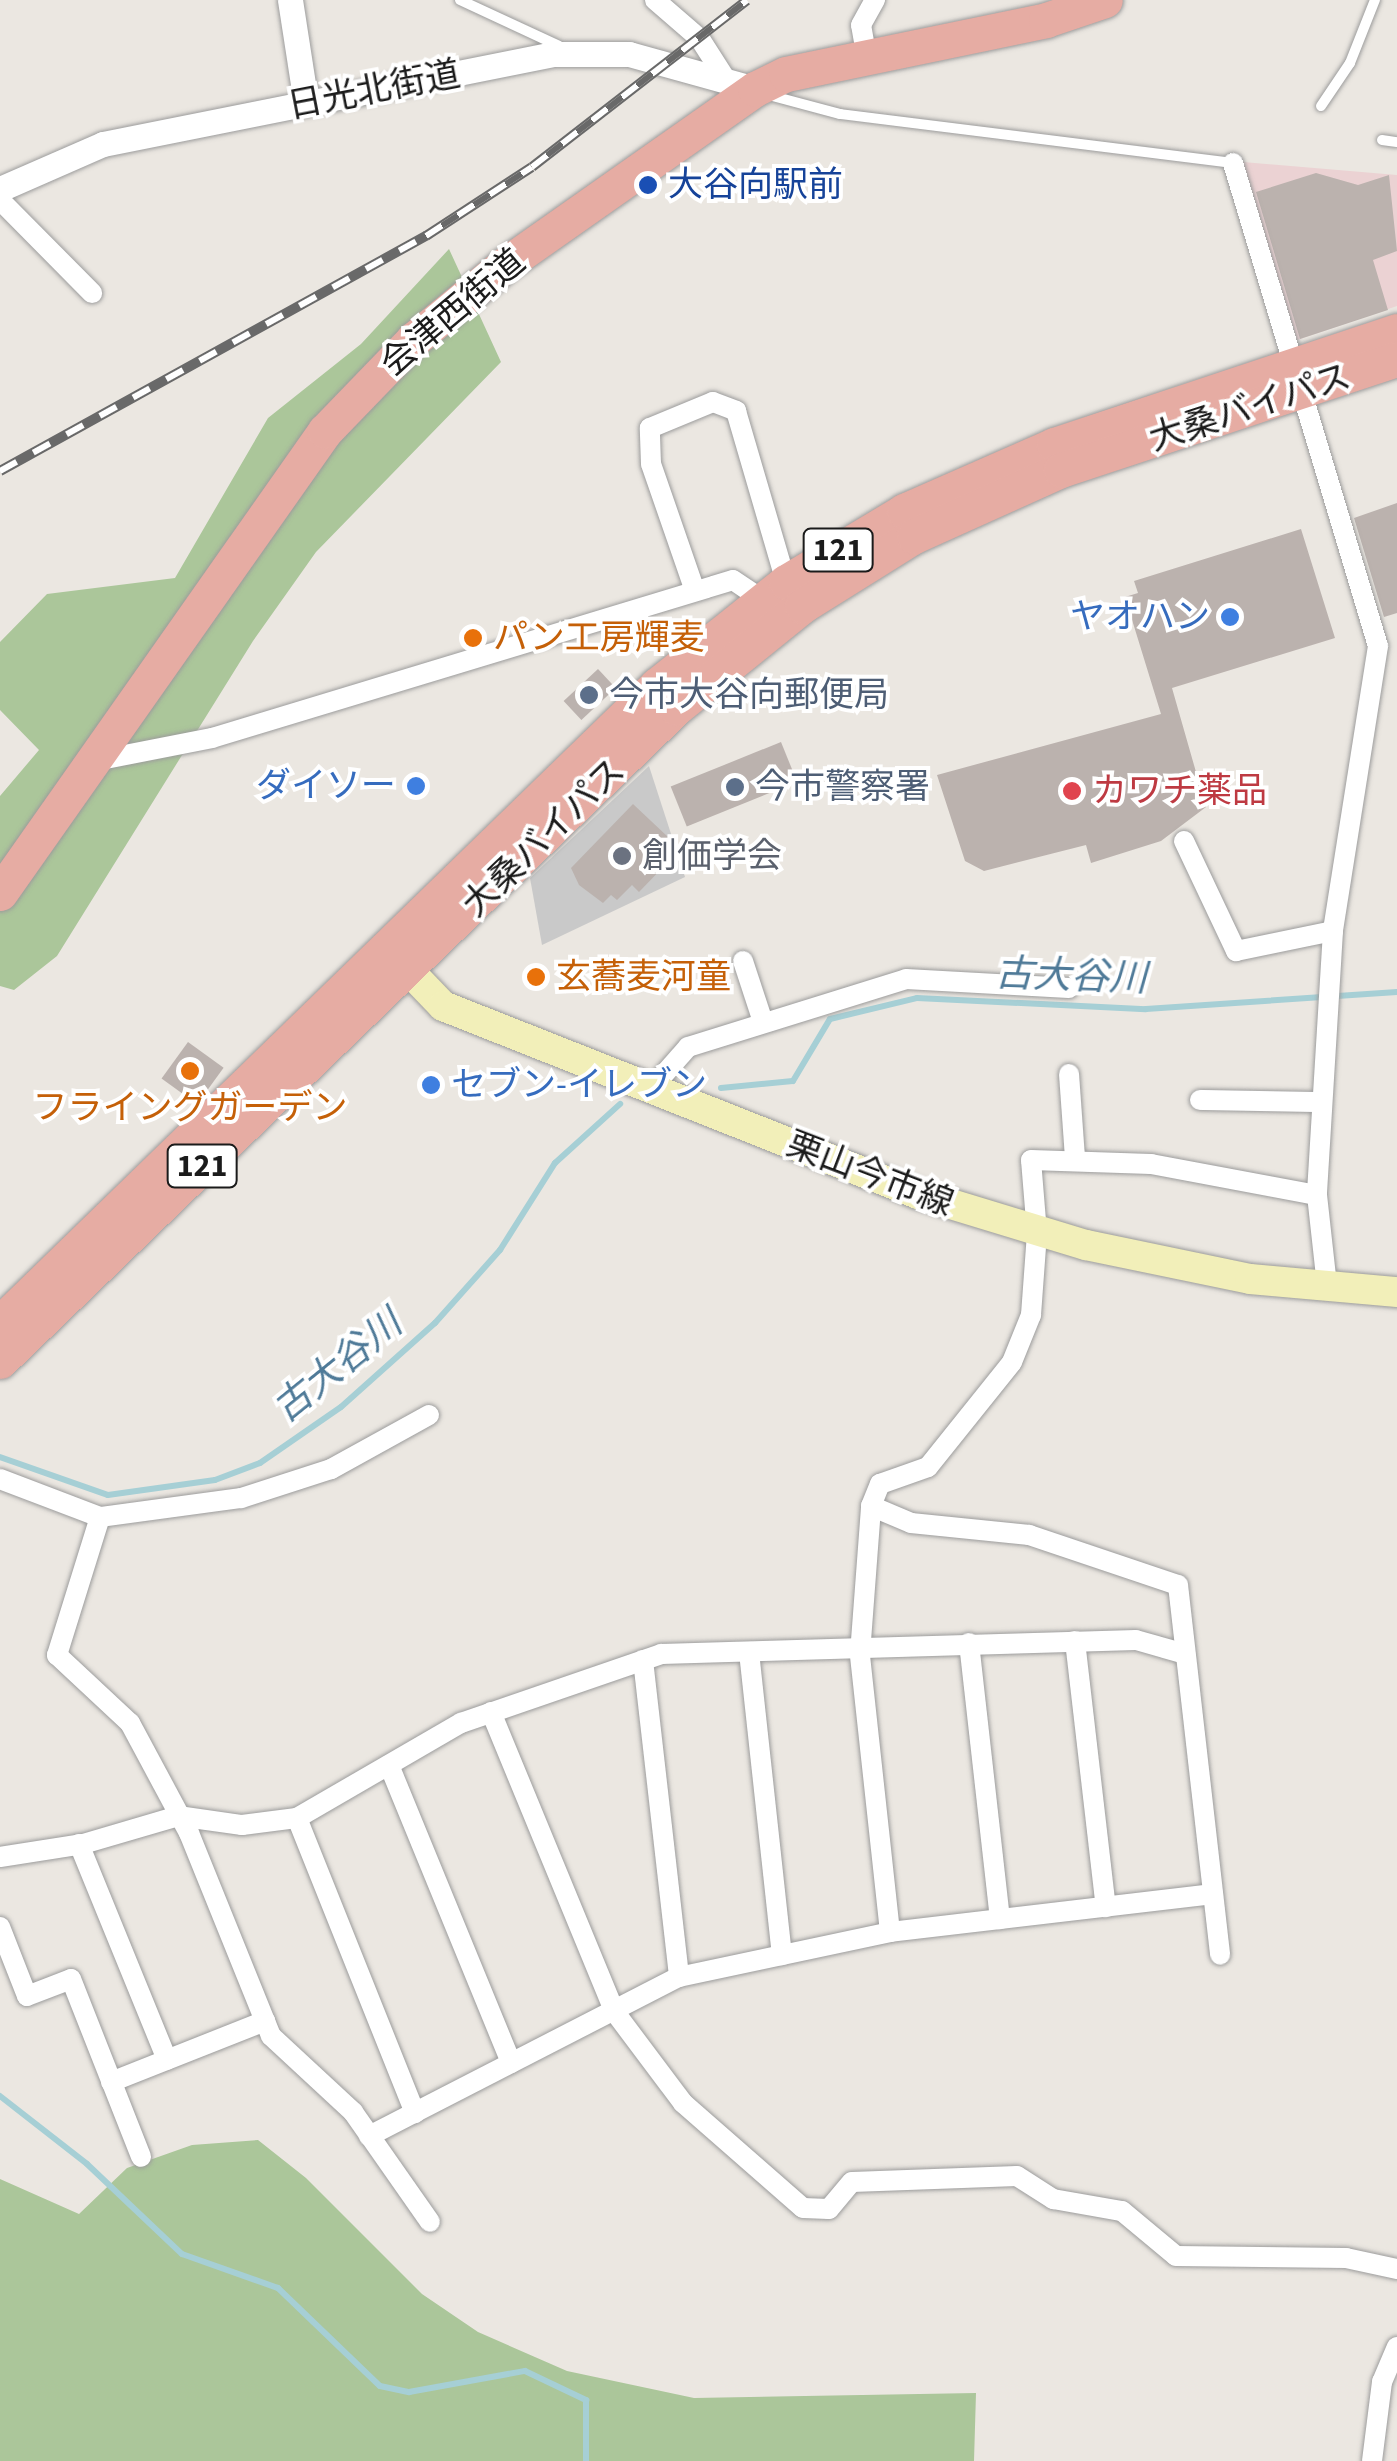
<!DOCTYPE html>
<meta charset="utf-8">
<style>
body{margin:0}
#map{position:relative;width:1397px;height:2461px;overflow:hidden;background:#ebe7e1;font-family:"Source Sans 3","Noto Sans JP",sans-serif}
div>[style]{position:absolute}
.commercial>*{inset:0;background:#ebd2d3}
.religious>*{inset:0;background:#c9c9c9}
.forest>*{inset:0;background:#abc69a}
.stream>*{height:6px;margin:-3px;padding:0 3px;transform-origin:3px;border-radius:3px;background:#a6cfd5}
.building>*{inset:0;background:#bbb2ae;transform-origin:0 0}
.roads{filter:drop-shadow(0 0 2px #9c9c9c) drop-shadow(0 0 2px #9c9c9c)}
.service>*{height:10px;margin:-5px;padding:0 5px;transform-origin:5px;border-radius:5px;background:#fff}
.minor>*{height:20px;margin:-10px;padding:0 10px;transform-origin:10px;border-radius:10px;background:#fff}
.tertiary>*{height:25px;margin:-12.5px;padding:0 12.5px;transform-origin:12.5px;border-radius:12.5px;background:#fff}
.secondary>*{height:30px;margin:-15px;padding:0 15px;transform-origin:15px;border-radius:15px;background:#f2efb9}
.trunk>*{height:35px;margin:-17.5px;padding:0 17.5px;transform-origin:17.5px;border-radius:17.5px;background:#e6aca3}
.rail>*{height:10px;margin-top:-5px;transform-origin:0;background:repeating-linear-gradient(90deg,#fff 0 19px,#696969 0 38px);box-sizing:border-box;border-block:2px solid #696969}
.dots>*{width:28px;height:28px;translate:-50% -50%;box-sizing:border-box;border:5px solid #fff;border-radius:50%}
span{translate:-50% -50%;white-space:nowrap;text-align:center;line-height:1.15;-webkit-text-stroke:8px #fff;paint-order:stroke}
.shield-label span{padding:2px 8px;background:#fff;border:2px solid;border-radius:8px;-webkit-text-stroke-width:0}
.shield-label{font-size:32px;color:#1b1b1b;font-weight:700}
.street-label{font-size:35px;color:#1b1b1b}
.transit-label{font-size:35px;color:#164399}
.left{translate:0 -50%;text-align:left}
.shop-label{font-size:35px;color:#366cbe}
.right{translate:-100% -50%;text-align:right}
.food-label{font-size:35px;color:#c56008}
.service-label{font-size:35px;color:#4e5e75}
.health-label{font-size:35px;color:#be3a42}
.worship-label{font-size:35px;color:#5b616d}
.water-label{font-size:38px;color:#4f7a98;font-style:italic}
</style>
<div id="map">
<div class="commercial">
<i style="clip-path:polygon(1243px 162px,1397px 175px,1397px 306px,1297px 340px)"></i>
</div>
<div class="religious">
<i style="clip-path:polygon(649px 766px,685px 877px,542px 945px,530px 878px)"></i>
</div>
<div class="forest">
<i style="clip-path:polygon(449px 249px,501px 362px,316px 552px,253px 641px,57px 956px,14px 990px,0 986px,0 796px,39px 750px,0 710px,0 642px,47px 594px,175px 578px,268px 418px,361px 344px)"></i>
<i style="clip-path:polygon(258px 2140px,306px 2178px,422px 2294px,478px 2332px,567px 2371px,694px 2398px,976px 2393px,974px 2461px,0 2461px,0 2179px,79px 2214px,127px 2168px,192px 2145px)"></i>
</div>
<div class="stream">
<i style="left:721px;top:1088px;width:72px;rotate:-5.6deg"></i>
<i style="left:793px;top:1081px;width:72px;rotate:-59.2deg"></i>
<i style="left:830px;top:1019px;width:89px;rotate:-13.6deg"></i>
<i style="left:917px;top:998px;width:229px;rotate:2.8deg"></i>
<i style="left:1146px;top:1009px;width:252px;rotate:-3.9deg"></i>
<i style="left:0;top:1457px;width:114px;rotate:19.4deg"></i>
<i style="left:108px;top:1495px;width:108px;rotate:-8deg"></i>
<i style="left:215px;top:1480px;width:48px;rotate:-20.7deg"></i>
<i style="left:260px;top:1463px;width:98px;rotate:-34.7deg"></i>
<i style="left:341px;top:1407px;width:126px;rotate:-41.8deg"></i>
<i style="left:435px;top:1323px;width:98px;rotate:-48.3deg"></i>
<i style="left:500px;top:1250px;width:103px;rotate:-57.7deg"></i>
<i style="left:555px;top:1163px;width:88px;rotate:-42.2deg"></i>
<i style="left:0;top:2096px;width:110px;rotate:38deg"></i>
<i style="left:87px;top:2164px;width:131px;rotate:43.5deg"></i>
<i style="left:182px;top:2254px;width:102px;rotate:19.5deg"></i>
<i style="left:278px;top:2288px;width:141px;rotate:43.9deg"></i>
<i style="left:380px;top:2386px;width:30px;rotate:12deg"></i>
<i style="left:409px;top:2392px;width:118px;rotate:-10.3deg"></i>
<i style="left:525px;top:2371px;width:68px;rotate:25.4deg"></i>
<i style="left:586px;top:2400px;width:61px;rotate:90deg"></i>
</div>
<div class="building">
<i style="clip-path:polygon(1316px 173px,1358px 185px,1389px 175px,1397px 251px,1373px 260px,1388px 310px,1300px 339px,1256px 192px)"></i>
<i style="clip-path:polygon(1397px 503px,1397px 613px,1384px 617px,1354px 518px)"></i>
<i style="clip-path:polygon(1301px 529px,1335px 638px,1172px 688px,1206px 807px,1161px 841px,1091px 863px,1086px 845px,984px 871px,965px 861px,937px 775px,1161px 714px,1125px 597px,1138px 593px,1134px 581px)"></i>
<i style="left:598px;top:669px;width:26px;height:47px;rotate:47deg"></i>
<i style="left:781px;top:742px;width:43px;height:119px;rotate:68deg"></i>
<i style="clip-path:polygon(633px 804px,668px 837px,655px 850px,668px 862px,639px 892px,632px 885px,617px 900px,611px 895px,603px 903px,579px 885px,571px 868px)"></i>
<i style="left:188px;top:1042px;width:44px;height:45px;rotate:36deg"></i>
</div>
<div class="roads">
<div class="service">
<i style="left:460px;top:0;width:109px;rotate:24.9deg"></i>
<i style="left:765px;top:94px;width:78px;rotate:14.9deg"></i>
<i style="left:840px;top:114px;width:395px;rotate:7.1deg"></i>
<i style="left:1321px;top:106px;width:52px;rotate:-56deg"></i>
<i style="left:1350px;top:63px;width:68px;rotate:-68.4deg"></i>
<i style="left:1382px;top:140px;width:15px;rotate:8deg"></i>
</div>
<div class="minor">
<i style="left:655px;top:0;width:60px;rotate:40.9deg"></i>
<i style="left:700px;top:39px;width:50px;rotate:57.3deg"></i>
<i style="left:866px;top:53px;width:28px;rotate:-100deg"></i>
<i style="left:861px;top:25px;width:29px;rotate:-61deg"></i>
<i style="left:1233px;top:163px;width:504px;rotate:73.29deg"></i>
<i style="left:1378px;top:646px;width:289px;rotate:99deg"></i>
<i style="left:1333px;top:931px;width:264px;rotate:93.5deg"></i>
<i style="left:1317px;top:1195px;width:92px;rotate:83.7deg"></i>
<i style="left:0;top:200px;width:131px;rotate:45.3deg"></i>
<i style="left:695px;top:591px;width:134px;rotate:-109.1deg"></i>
<i style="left:651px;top:464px;width:36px;rotate:-92deg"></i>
<i style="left:650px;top:428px;width:68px;rotate:-22.4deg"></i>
<i style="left:713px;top:402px;width:25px;rotate:21deg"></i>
<i style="left:736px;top:411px;width:178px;rotate:73.7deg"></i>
<i style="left:95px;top:761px;width:119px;rotate:-11.1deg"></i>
<i style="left:212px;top:738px;width:544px;rotate:-16.87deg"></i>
<i style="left:733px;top:580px;width:36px;rotate:34deg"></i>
<i style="left:1184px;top:841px;width:122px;rotate:64.7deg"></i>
<i style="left:1236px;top:951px;width:99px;rotate:-11.7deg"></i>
<i style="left:743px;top:961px;width:64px;rotate:71.8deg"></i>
<i style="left:1069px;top:1074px;width:83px;rotate:85.9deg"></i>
<i style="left:651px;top:1089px;width:56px;rotate:-48.6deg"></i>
<i style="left:688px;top:1047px;width:228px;rotate:-17.3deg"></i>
<i style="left:906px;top:979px;width:163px;rotate:3.2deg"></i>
<i style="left:1200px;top:1100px;width:119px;rotate:1deg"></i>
<i style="left:429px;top:1415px;width:112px;rotate:151.1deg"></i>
<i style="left:331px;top:1469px;width:95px;rotate:162.1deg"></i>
<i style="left:241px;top:1498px;width:142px;rotate:172.3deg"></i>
<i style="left:100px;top:1517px;width:145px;rotate:107.3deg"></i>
<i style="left:57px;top:1655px;width:100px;rotate:43deg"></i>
<i style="left:130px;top:1723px;width:125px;rotate:61.8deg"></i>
<i style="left:189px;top:1833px;width:219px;rotate:68deg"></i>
<i style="left:271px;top:2036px;width:112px;rotate:42.8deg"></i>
<i style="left:353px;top:2112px;width:134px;rotate:55deg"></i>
<i style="left:0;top:1479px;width:107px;rotate:20.8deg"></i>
<i style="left:871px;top:1506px;width:43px;rotate:23deg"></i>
<i style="left:911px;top:1523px;width:119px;rotate:5.8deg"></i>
<i style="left:1029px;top:1535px;width:157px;rotate:18.6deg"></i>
<i style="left:1178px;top:1585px;width:372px;rotate:83.5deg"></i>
<i style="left:1075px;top:1641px;width:268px;rotate:83.4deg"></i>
<i style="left:969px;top:1643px;width:278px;rotate:83.6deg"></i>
<i style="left:749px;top:1652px;width:305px;rotate:83.8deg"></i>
<i style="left:643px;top:1660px;width:319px;rotate:83.5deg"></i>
<i style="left:491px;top:1712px;width:323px;rotate:67.6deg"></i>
<i style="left:614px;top:2011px;width:115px;rotate:53.1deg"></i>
<i style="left:683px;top:2103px;width:159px;rotate:41.2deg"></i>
<i style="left:803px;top:2208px;width:26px;rotate:2deg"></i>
<i style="left:829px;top:2209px;width:35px;rotate:-50deg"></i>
<i style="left:852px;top:2182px;width:165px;rotate:-2.1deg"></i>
<i style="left:1017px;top:2176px;width:43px;rotate:32.6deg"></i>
<i style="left:1053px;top:2199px;width:70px;rotate:9.9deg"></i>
<i style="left:1122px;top:2211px;width:70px;rotate:39.8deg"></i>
<i style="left:1176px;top:2256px;width:170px;rotate:0.7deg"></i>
<i style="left:1346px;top:2258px;width:52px;rotate:12.2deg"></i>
<i style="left:389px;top:1765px;width:322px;rotate:67.7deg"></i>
<i style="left:297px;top:1818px;width:318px;rotate:68.2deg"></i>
<i style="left:79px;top:1844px;width:233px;rotate:67.8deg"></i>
<i style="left:0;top:1857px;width:84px;rotate:-8.9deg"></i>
<i style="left:83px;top:1844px;width:99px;rotate:-16.4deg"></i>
<i style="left:178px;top:1816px;width:65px;rotate:8deg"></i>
<i style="left:242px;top:1825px;width:55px;rotate:-7.3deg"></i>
<i style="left:297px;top:1818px;width:190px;rotate:-30.1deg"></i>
<i style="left:461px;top:1723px;width:212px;rotate:-19deg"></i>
<i style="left:661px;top:1654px;width:475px;rotate:-1.7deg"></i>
<i style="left:1136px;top:1640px;width:48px;rotate:15.8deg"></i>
<i style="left:0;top:1927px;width:74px;rotate:68.6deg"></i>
<i style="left:27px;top:1996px;width:47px;rotate:-21.1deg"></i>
<i style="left:71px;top:1979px;width:191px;rotate:68.5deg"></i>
<i style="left:890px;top:1932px;width:280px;rotate:-96.2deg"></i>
<i style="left:860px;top:1654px;width:148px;rotate:-85.7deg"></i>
<i style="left:871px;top:1506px;width:24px;rotate:-68deg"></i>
<i style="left:880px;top:1484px;width:51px;rotate:-19.5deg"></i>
<i style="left:928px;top:1467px;width:134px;rotate:-51.3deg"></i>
<i style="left:1012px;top:1362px;width:51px;rotate:-68deg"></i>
<i style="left:1031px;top:1315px;width:82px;rotate:-85.8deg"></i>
<i style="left:1037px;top:1233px;width:73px;rotate:-94.7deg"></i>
<i style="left:1031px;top:1160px;width:120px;rotate:1.9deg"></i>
<i style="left:1151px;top:1164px;width:169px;rotate:10.6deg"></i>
<i style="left:111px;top:2082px;width:166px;rotate:-21.6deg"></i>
<i style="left:369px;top:2136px;width:348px;rotate:-27.2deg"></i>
<i style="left:679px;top:1977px;width:216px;rotate:-12deg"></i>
<i style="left:890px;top:1932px;width:324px;rotate:-6.7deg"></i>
<i style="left:1372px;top:2461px;width:80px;rotate:-82.8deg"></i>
<i style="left:1382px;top:2382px;width:38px;rotate:-67deg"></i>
</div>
<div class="tertiary">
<i style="left:290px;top:0;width:104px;rotate:81.2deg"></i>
<i style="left:0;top:189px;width:112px;rotate:-23.6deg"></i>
<i style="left:103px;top:144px;width:458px;rotate:-11.3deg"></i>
<i style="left:552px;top:54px;width:77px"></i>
<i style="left:629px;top:54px;width:131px;rotate:15.5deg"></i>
</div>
<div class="secondary">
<i style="left:391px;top:952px;width:75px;rotate:46.1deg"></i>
<i style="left:443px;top:1006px;width:511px;rotate:21.59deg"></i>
<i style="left:918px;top:1194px;width:176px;rotate:16.9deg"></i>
<i style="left:1086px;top:1245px;width:167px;rotate:11.7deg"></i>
<i style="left:1250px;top:1279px;width:148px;rotate:5.1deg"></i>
</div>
<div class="trunk">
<i style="left:0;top:893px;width:565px;rotate:-54.88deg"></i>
<i style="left:325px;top:431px;width:127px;rotate:-46deg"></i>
<i style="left:413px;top:340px;width:117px;rotate:-39.4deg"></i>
<i style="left:503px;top:266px;width:308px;rotate:-35.1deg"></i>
<i style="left:755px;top:89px;width:34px;rotate:-26deg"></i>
<i style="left:786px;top:74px;width:266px;rotate:-11.7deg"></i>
<i style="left:1046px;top:20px;width:62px;rotate:-18.7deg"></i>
<i style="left:0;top:1323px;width:916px;rotate:-44.16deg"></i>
<i style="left:657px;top:685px;width:165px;rotate:-38.6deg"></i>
<i style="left:786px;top:582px;width:138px;rotate:-31deg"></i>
<i style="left:904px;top:511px;width:164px;rotate:-23.7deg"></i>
<i style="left:1054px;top:445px;width:361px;rotate:-18.4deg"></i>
<i style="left:0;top:1361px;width:940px;rotate:-44.01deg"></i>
<i style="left:676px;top:708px;width:162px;rotate:-39deg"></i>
<i style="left:802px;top:606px;width:132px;rotate:-32deg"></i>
<i style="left:914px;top:536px;width:161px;rotate:-24.2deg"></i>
<i style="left:1061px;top:470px;width:354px;rotate:-18.3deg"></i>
</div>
</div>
<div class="rail">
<i style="left:0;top:471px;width:487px;rotate:-28.9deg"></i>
<i style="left:426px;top:236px;width:126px;rotate:-33.1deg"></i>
<i style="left:532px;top:167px;width:272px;rotate:-37.8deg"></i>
</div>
<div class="dots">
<i style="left:648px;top:185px;background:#1a4fb4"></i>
<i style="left:1230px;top:617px;background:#3f7fe0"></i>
<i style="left:473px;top:638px;background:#e8710a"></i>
<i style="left:589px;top:695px;background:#5c6f8a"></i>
<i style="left:416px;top:786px;background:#3f7fe0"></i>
<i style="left:735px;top:787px;background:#5c6f8a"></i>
<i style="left:1072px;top:791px;background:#e0444e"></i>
<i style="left:622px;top:856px;background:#6b7280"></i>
<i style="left:536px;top:977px;background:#e8710a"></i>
<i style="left:190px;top:1071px;background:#e8710a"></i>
<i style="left:431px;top:1085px;background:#3f7fe0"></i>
</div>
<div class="shield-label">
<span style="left:838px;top:550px">121</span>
<span style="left:202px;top:1166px">121</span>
</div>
<div class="street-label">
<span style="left:374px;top:90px;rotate:-11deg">日光北街道</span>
<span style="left:453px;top:313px;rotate:-40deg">会津西街道</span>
<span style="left:1250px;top:408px;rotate:-18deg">大桑バイパス</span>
<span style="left:544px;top:838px;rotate:-44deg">大桑バイパス</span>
<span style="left:870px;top:1174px;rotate:21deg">栗山今市線</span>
</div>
<div class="transit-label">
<span class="left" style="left:668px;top:185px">大谷向駅前</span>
</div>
<div class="shop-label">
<span class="right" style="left:1210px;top:617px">ヤオハン</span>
<span class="right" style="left:396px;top:786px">ダイソー</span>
<span class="left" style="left:451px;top:1085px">セブン-イレブン</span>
</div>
<div class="food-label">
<span class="left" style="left:493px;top:638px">パン工房輝麦</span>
<span class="left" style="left:556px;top:977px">玄蕎麦河童</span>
<span style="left:190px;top:1108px">フライングガーデン</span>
</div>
<div class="service-label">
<span class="left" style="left:609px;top:695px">今市大谷向郵便局</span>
<span class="left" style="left:755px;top:787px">今市警察署</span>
</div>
<div class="health-label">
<span class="left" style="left:1092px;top:791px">カワチ薬品</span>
</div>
<div class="worship-label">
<span class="left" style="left:642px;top:856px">創価学会</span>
</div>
<div class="water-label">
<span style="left:1071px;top:977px;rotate:2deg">古大谷川</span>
<span style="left:338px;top:1367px;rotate:-39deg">古大谷川</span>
</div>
</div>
